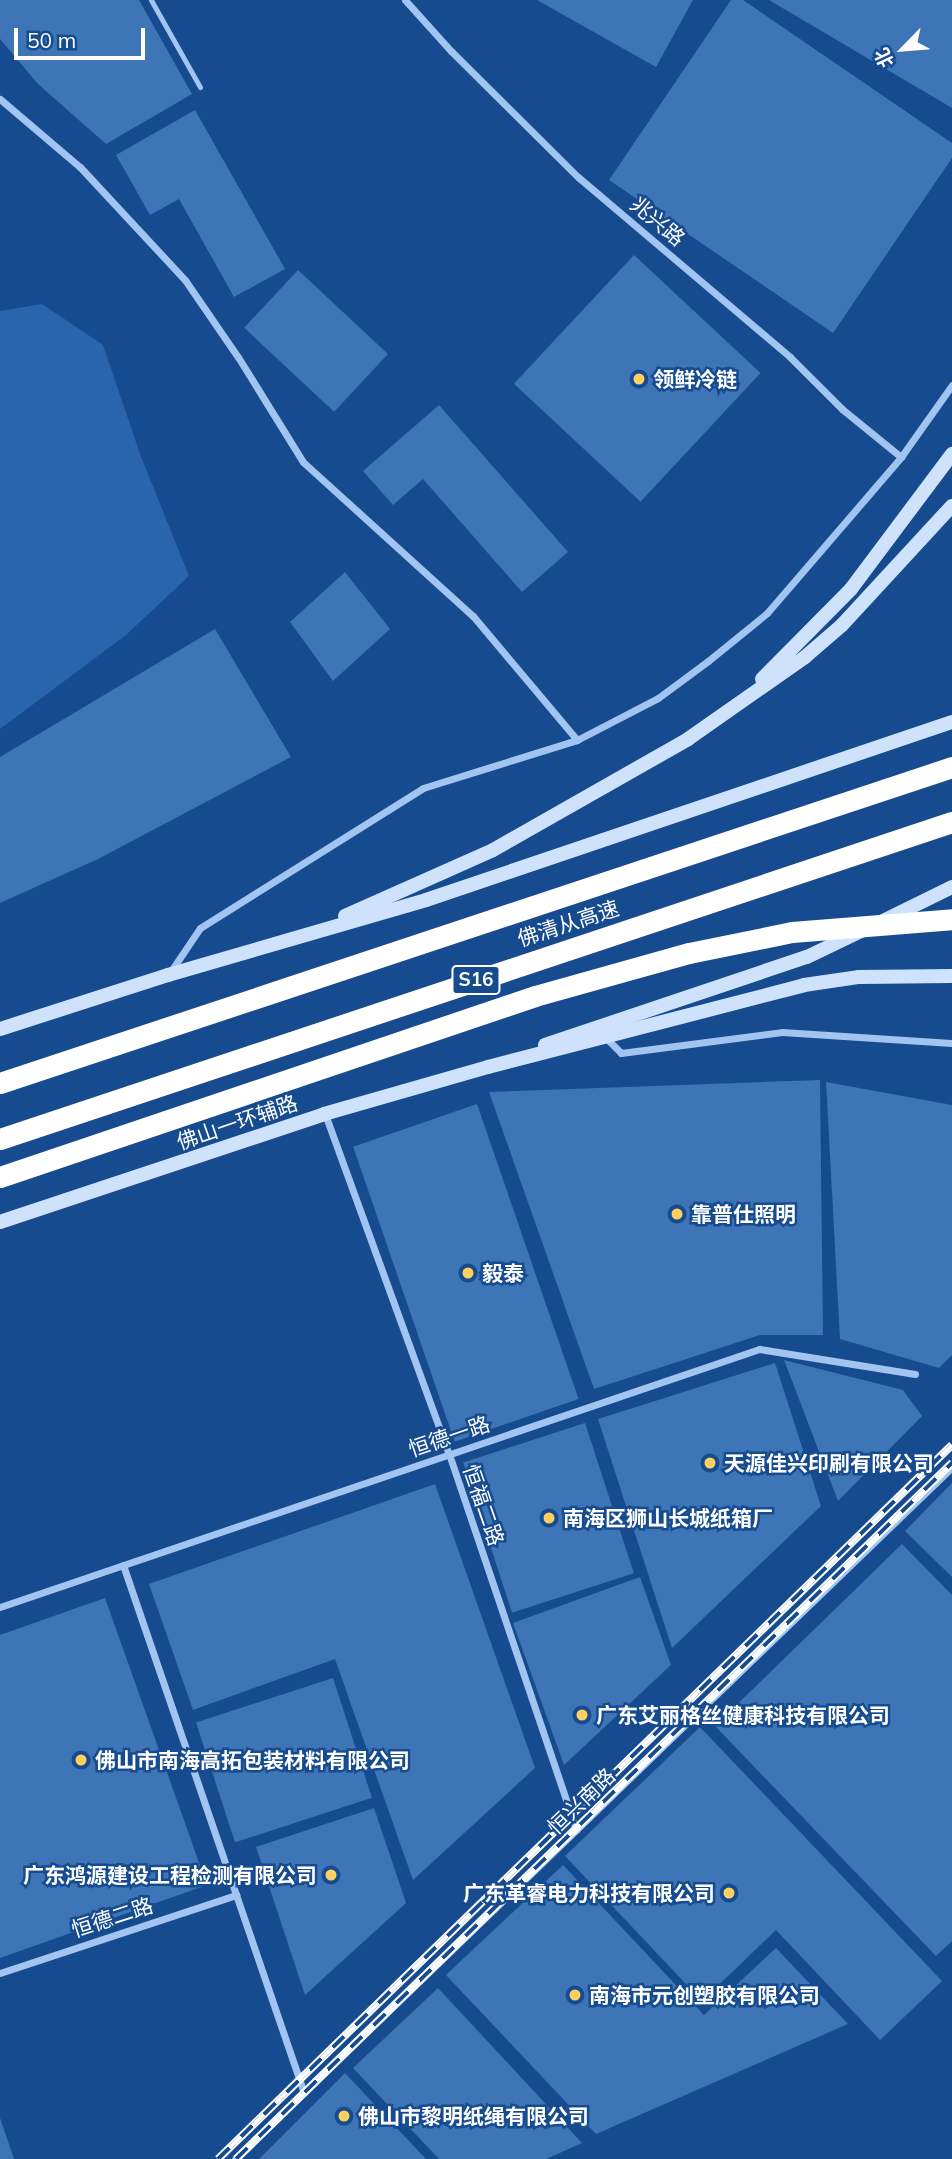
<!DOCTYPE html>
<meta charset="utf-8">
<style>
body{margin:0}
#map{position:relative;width:952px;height:2159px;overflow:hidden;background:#164b8f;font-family:Mulish,"Noto Sans SC",sans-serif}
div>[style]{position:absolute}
.green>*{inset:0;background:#2865ad}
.building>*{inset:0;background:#3e75b7;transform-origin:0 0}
.lane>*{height:5px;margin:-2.5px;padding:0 2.5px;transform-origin:2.5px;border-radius:2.5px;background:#a1c5f0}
.street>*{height:7px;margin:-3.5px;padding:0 3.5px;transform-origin:3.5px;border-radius:3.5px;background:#a1c5f0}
.secondary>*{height:14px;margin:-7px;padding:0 7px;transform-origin:7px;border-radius:7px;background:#cfe2fb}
.highway>*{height:21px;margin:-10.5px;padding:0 10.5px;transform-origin:10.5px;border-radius:10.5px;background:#fff}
.rail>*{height:8px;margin-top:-4px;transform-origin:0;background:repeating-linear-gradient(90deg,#164b8f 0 16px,#fff 0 32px);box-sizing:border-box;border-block:2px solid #fff}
.dots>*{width:19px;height:19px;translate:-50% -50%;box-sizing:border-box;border:4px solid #164b8f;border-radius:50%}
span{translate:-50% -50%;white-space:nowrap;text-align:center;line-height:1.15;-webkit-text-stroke:5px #164b8f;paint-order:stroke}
.shield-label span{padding:2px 5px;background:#164b8f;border:2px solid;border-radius:5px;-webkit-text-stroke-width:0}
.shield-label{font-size:19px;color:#fff;font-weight:700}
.street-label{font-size:21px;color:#fff}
.poi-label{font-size:21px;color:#fff;font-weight:700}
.left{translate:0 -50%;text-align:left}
.right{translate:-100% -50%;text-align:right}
.north{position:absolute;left:868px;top:14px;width:70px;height:70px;-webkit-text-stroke:5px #164b8f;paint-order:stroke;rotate:245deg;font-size:19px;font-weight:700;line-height:28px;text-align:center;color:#fff}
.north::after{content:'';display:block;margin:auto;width:24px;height:32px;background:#fff;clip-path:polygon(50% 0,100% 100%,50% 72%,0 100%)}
.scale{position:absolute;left:14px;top:28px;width:131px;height:32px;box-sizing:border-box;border:4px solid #fff;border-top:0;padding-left:9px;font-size:21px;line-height:24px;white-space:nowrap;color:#fff;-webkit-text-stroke:5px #164b8f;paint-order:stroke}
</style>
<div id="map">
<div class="green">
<i style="clip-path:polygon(42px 304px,103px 345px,140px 454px,189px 576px,126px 635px,0 729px,0 311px)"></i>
</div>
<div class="building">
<i style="clip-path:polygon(0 0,139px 0,192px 94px,106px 144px,38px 84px,0 39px)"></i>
<i style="clip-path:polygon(537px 0,693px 0,656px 67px)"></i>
<i style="clip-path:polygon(731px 0,743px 0,952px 143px,952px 158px,833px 333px,609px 180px)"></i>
<i style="clip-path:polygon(769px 0,952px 0,952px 108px)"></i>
<i style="clip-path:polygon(195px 110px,285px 269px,234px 297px,179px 199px,150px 215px,116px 155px)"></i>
<i style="left:634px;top:255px;width:173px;height:176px;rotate:43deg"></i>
<i style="left:298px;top:270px;width:123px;height:79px;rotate:43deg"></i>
<i style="clip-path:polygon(439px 405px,568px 552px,522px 592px,423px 479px,393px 505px,363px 471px)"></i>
<i style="clip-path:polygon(345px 572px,390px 629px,333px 681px,290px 622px)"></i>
<i style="clip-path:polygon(215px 629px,291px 757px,98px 859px,0 903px,0 757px)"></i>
<i style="clip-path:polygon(820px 1080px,823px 1335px,760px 1335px,594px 1389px,489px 1092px)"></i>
<i style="clip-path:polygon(826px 1082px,952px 1105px,952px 1355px,939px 1368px,840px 1339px)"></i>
<i style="left:477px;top:1104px;width:312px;height:131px;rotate:71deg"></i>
<i style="clip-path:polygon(784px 1360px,903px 1390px,922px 1416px,838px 1501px)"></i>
<i style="clip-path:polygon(775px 1363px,821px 1506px,672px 1648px,598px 1419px)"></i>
<i style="left:585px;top:1423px;width:158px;height:128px;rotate:72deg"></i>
<i style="clip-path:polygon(952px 1483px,952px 1577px,905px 1531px)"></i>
<i style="clip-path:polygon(435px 1484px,535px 1768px,413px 1880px,335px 1659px,193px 1710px,149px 1584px)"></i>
<i style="clip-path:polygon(902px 1544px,952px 1595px,952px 1941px,936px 1956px,715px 1726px)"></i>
<i style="clip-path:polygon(640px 1577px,671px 1665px,564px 1765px,513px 1623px)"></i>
<i style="clip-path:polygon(105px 1598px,207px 1885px,0 1958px,0 1635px)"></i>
<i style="left:333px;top:1678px;width:126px;height:144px;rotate:72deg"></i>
<i style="clip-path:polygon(700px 1727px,942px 1981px,880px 2040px,776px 1930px,702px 2001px,565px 1856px)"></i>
<i style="clip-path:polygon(374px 1808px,406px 1903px,305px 1995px,256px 1847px)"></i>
<i style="clip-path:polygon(563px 1865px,704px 2015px,776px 1948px,848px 2024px,596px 2134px,446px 1975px)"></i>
<i style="clip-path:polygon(438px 1988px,582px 2143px,546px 2159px,439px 2159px,353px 2068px)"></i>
<i style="clip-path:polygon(345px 2073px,426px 2159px,259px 2159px)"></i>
<i style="clip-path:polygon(0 2118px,14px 2159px,0 2159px)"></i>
</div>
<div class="lane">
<i style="left:151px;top:0;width:100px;rotate:60.6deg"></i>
</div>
<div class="street">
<i style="left:405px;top:0;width:69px;rotate:48deg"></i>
<i style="left:451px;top:51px;width:179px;rotate:44.8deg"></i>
<i style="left:578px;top:177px;width:278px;rotate:40.3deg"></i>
<i style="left:790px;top:357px;width:74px;rotate:45deg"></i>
<i style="left:842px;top:409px;width:76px;rotate:39.1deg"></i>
<i style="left:0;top:99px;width:105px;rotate:40.4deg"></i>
<i style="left:80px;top:167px;width:154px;rotate:47.1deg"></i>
<i style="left:185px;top:280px;width:93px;rotate:55.5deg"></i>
<i style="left:238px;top:357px;width:123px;rotate:58.2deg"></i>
<i style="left:303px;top:462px;width:229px;rotate:42.2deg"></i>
<i style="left:473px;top:616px;width:162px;rotate:50deg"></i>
<i style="left:169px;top:974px;width:55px;rotate:-56deg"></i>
<i style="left:200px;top:928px;width:263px;rotate:-32.1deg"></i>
<i style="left:423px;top:788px;width:161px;rotate:-17.3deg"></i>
<i style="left:577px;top:740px;width:91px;rotate:-27.4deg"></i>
<i style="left:658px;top:698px;width:62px;rotate:-36.5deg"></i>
<i style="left:708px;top:661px;width:76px;rotate:-39.1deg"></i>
<i style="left:767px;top:613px;width:206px;rotate:-49.3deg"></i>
<i style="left:901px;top:457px;width:88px;rotate:-54.7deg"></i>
<i style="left:606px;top:1038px;width:21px;rotate:45deg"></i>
<i style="left:621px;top:1053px;width:162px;rotate:-7.4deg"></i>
<i style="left:782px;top:1032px;width:170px;rotate:3.7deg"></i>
<i style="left:325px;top:1114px;width:362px;rotate:70deg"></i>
<i style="left:449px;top:1454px;width:397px;rotate:71.3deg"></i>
<i style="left:123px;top:1565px;width:558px;rotate:71.08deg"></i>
<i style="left:0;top:1607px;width:802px;rotate:-18.77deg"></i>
<i style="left:759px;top:1349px;width:158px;rotate:9.1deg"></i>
<i style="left:0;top:1973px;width:249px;rotate:-18.3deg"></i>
<i style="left:235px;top:2159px;width:996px;rotate:-43.98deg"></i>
</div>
<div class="secondary">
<i style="left:762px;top:679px;width:127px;rotate:-45.3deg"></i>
<i style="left:851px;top:589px;width:169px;rotate:-53.2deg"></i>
<i style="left:345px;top:916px;width:162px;rotate:-24deg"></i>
<i style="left:493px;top:850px;width:224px;rotate:-29.6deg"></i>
<i style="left:688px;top:739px;width:143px;rotate:-35deg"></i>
<i style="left:805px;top:657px;width:49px;rotate:-40.9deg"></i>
<i style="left:842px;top:625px;width:162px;rotate:-47.3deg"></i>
<i style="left:883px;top:921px;width:77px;rotate:-26.2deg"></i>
<i style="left:0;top:1029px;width:176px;rotate:-17.8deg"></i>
<i style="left:168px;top:975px;width:269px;rotate:-16.2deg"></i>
<i style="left:426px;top:900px;width:555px;rotate:-18.7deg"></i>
<i style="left:545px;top:1045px;width:276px;rotate:-18.6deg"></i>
<i style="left:807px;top:957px;width:60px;rotate:-25.7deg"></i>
<i style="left:0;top:1222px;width:342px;rotate:-18.4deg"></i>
<i style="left:324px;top:1114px;width:171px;rotate:-16deg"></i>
<i style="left:488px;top:1067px;width:326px;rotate:-14.5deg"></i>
<i style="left:804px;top:985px;width:56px;rotate:-8.3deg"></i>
<i style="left:859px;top:977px;width:93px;rotate:-0.6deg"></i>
</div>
<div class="highway">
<i style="left:0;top:1083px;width:1003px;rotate:-18.36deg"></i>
<i style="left:0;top:1139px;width:1003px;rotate:-18.42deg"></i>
<i style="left:0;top:1177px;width:565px;rotate:-18.69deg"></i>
<i style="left:535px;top:996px;width:160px;rotate:-15.6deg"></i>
<i style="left:689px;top:953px;width:105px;rotate:-11.5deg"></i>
<i style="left:792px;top:932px;width:161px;rotate:-4.6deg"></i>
</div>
<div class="rail">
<i style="left:218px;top:2159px;width:1024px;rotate:-44.21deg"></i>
<i style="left:236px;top:2159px;width:999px;rotate:-44.19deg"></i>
</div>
<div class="dots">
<i style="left:639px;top:379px;background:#ffd060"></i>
<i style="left:677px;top:1214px;background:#ffd060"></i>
<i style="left:468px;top:1273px;background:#ffd060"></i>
<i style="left:710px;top:1463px;background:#ffd060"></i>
<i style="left:549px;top:1518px;background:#ffd060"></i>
<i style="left:582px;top:1715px;background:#ffd060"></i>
<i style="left:81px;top:1760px;background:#ffd060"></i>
<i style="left:331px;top:1875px;background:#ffd060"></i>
<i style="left:729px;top:1893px;background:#ffd060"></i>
<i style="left:575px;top:1995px;background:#ffd060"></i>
<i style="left:344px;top:2116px;background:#ffd060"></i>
</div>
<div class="shield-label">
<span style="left:476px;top:980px">S16</span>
</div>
<div class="street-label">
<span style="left:658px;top:221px;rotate:40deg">兆兴路</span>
<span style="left:568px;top:923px;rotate:-18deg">佛清从高速</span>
<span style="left:237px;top:1122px;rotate:-19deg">佛山一环辅路</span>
<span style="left:449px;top:1436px;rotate:-19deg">恒德一路</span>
<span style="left:484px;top:1505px;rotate:71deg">恒福二路</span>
<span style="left:581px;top:1801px;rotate:-44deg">恒兴南路</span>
<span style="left:112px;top:1917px;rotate:-18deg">恒德二路</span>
</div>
<div class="poi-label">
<span class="left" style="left:653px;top:379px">领鲜冷链</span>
<span class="left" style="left:691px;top:1214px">靠普仕照明</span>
<span class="left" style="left:482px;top:1273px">毅泰</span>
<span class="left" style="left:724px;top:1463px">天源佳兴印刷有限公司</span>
<span class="left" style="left:563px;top:1518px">南海区狮山长城纸箱厂</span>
<span class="left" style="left:596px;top:1715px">广东艾丽格丝健康科技有限公司</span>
<span class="left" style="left:95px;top:1760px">佛山市南海高拓包装材料有限公司</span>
<span class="right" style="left:317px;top:1875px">广东鸿源建设工程检测有限公司</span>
<span class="right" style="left:715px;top:1893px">广东革睿电力科技有限公司</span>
<span class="left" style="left:589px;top:1995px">南海市元创塑胶有限公司</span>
<span class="left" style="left:358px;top:2116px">佛山市黎明纸绳有限公司</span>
</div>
<div class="north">北</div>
<div class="scale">50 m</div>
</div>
